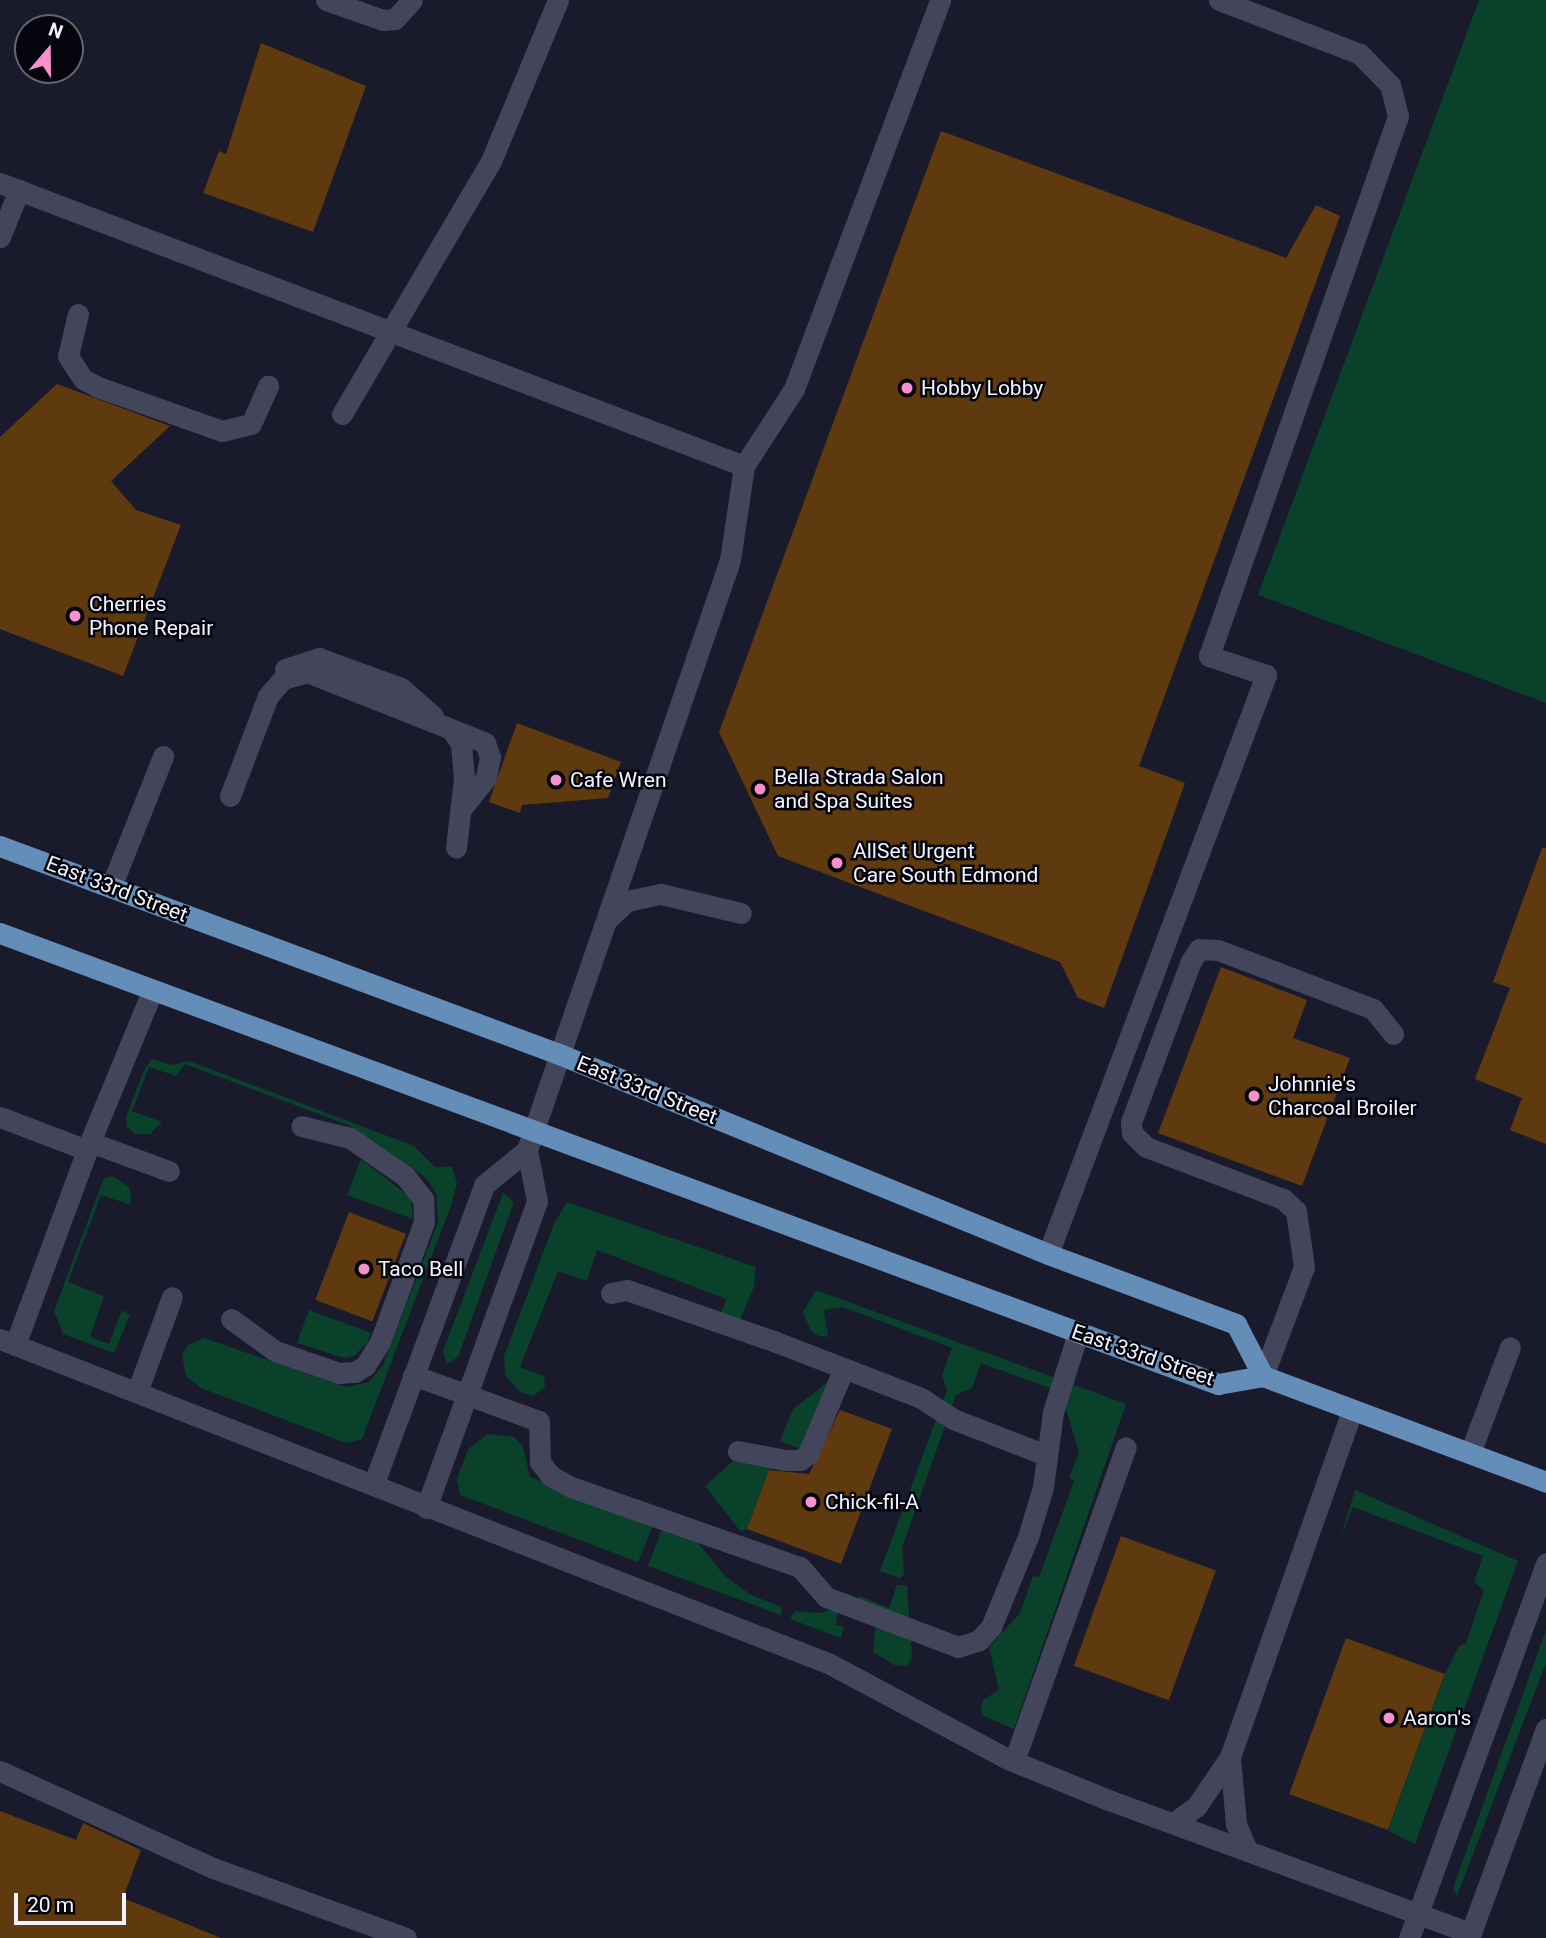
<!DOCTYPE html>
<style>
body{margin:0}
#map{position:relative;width:1546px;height:1938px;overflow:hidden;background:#191a2c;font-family:Roboto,sans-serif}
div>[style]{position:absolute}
.green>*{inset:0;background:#09412a}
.building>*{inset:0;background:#603a0f;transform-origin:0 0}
.minor>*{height:21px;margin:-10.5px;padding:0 10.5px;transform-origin:10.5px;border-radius:10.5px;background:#43455a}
.major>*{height:21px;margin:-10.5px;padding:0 10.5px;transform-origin:10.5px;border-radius:10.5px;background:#648db7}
.dots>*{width:19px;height:19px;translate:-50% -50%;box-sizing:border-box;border:4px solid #05060d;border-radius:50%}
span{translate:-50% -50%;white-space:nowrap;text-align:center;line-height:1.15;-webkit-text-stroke:5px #05060d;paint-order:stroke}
.poi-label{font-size:21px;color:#f2f3fe}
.left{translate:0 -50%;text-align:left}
.street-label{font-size:21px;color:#f2f3fe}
.north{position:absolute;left:14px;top:14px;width:70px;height:70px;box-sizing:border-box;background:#05060d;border:2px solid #64656d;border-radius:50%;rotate:20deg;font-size:19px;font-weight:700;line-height:28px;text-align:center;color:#f2f3fe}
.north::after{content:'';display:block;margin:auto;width:24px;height:32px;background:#f890cc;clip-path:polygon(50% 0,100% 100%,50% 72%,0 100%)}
.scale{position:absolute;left:14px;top:1893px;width:112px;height:32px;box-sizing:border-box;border:4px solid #f2f3fe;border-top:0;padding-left:9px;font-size:21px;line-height:24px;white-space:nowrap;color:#f2f3fe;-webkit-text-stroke:5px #05060d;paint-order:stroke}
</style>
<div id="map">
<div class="green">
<i style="clip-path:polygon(1479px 0,1546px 0,1546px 703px,1258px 595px)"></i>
<i style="clip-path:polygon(152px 1059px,172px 1065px,189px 1061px,414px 1146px,435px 1167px,452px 1167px,457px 1183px,452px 1203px,362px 1439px,346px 1443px,201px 1388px,186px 1376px,182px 1355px,187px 1346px,204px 1338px,346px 1387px,369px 1382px,383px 1365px,438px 1222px,436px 1193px,425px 1177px,348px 1125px,185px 1064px,176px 1076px,149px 1067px,132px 1111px,162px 1122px,150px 1134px,135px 1134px,127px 1127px,126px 1117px,144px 1070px)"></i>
<i style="clip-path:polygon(361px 1159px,411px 1198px,413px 1219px,347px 1195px)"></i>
<i style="clip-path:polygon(113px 1176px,130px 1188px,131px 1205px,101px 1195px,68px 1282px,104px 1296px,90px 1337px,109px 1344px,122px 1310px,130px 1315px,114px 1353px,63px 1334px,54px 1311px,104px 1178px)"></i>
<i style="clip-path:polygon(503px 1193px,514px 1202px,458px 1357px,447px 1364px,443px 1351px)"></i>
<i style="clip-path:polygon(567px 1202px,756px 1267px,754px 1287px,739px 1322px,718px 1321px,726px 1299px,597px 1250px,587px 1281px,558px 1271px,520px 1367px,544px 1376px,545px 1387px,533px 1396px,520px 1392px,505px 1375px,504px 1356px,554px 1224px)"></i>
<i style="clip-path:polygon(816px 1290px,1126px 1404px,1014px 1729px,983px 1716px,981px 1710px,983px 1700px,999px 1690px,989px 1647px,1020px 1613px,1033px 1576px,1039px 1577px,1074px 1481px,1069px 1478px,1079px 1453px,1061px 1392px,981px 1363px,972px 1388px,956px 1395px,902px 1548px,904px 1574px,900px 1578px,880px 1571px,947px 1390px,942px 1375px,952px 1348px,843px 1307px,824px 1310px,828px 1337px,819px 1336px,811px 1331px,803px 1312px)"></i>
<i style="clip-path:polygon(309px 1310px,371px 1333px,367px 1343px,354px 1356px,344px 1358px,297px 1343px)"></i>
<i style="clip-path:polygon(833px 1378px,808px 1452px,780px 1441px,793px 1409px)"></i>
<i style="clip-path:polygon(488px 1434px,514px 1437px,523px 1447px,530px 1477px,654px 1523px,638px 1562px,460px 1495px,457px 1479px,468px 1449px)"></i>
<i style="clip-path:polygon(749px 1447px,773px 1461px,747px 1529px,741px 1532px,705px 1486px)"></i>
<i style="clip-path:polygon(1355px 1490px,1518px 1561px,1415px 1844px,1388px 1831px,1445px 1674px,1459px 1646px,1466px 1643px,1484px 1590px,1474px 1582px,1483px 1556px,1353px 1507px,1341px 1536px)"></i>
<i style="clip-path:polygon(670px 1508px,725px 1576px,751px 1595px,782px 1607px,781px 1615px,648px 1566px)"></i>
<i style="clip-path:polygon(897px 1585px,907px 1585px,912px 1657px,907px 1666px,894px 1665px,873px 1652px,877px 1615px,857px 1599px,860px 1596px,889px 1608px)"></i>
<i style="clip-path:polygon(839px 1606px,836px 1625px,844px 1627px,841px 1638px,790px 1619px,795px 1611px,821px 1613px)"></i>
<i style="clip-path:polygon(1546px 1630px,1546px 1663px,1457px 1896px,1453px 1888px)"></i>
</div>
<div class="building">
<i style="clip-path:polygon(261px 43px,366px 86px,313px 232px,203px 193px,219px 151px,226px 154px)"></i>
<i style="clip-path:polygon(941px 131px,1286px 258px,1316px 205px,1340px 216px,1139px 766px,1185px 783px,1104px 1008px,1078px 998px,1060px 962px,778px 856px,719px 732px)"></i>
<i style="clip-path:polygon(57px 384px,170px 426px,111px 481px,136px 510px,181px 525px,123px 676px,0 629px,0 437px)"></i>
<i style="clip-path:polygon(517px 723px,621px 762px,608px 798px,522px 805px,520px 813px,489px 802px)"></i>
<i style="clip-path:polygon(1542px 848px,1546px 848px,1546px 1144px,1510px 1130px,1522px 1098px,1475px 1079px,1510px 988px,1493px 982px)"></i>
<i style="clip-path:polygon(1221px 967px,1307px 1000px,1293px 1038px,1350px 1058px,1302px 1186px,1158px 1133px)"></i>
<i style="left:349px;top:1212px;width:61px;height:94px;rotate:21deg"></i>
<i style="clip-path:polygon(840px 1410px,892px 1429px,841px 1564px,747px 1529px,769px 1470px,809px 1474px)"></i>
<i style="left:1121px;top:1536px;width:101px;height:138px;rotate:20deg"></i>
<i style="left:1346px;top:1638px;width:105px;height:166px;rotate:20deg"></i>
<i style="clip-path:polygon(0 1811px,76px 1840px,83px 1823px,141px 1850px,123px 1898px,221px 1938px,0 1938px)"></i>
</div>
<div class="minor">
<i style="left:326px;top:0;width:60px;rotate:19.3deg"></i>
<i style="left:383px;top:20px;width:12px;rotate:-5deg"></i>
<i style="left:395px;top:19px;width:25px;rotate:-48deg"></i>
<i style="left:0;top:183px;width:796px;rotate:20.83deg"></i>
<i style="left:0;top:237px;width:51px;rotate:-68deg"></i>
<i style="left:78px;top:314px;width:43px;rotate:103.4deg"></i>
<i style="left:68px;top:356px;width:27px;rotate:57deg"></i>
<i style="left:83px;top:379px;width:17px;rotate:28deg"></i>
<i style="left:98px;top:387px;width:132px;rotate:19.5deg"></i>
<i style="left:222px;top:431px;width:30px;rotate:-14deg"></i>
<i style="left:251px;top:424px;width:42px;rotate:-65.9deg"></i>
<i style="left:342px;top:414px;width:294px;rotate:-59.5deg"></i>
<i style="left:491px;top:161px;width:174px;rotate:-67.4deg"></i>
<i style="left:285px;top:669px;width:36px;rotate:-18deg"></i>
<i style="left:319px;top:658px;width:87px;rotate:20.1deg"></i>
<i style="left:401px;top:688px;width:43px;rotate:41.2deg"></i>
<i style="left:451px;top:729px;width:37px;rotate:22deg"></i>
<i style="left:485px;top:743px;width:15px;rotate:70deg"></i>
<i style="left:490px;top:757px;width:21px;rotate:101deg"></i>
<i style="left:486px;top:778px;width:38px;rotate:129deg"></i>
<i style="left:230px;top:796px;width:107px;rotate:-69.2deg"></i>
<i style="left:268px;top:696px;width:23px;rotate:-49deg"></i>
<i style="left:283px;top:679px;width:25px;rotate:-16deg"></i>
<i style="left:307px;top:672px;width:155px;rotate:21.6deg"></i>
<i style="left:451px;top:729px;width:18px;rotate:56deg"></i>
<i style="left:461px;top:744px;width:34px;rotate:85deg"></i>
<i style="left:464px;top:778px;width:70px;rotate:96.5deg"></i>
<i style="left:111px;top:887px;width:141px;rotate:-68.3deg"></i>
<i style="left:607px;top:920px;width:28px;rotate:-44deg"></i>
<i style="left:627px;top:901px;width:35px;rotate:-12deg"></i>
<i style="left:661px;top:894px;width:82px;rotate:13.4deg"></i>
<i style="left:0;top:1117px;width:93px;rotate:20.8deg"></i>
<i style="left:90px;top:1142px;width:84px;rotate:20.2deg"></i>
<i style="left:1048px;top:1254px;width:619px;rotate:-69.37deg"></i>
<i style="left:1266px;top:675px;width:60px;rotate:-161.6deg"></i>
<i style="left:1209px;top:656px;width:572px;rotate:-70.71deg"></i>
<i style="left:1398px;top:116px;width:32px;rotate:-104deg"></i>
<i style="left:1390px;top:85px;width:43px;rotate:-134.1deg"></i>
<i style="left:1360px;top:54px;width:151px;rotate:-159deg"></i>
<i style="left:611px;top:1293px;width:16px;rotate:-11deg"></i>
<i style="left:627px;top:1290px;width:158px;rotate:19.2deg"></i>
<i style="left:776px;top:1342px;width:155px;rotate:21.1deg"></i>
<i style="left:921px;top:1398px;width:38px;rotate:33deg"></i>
<i style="left:953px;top:1419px;width:100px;rotate:21.2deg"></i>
<i style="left:231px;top:1319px;width:54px;rotate:36deg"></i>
<i style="left:275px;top:1351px;width:68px;rotate:19deg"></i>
<i style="left:339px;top:1373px;width:16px;rotate:-4deg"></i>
<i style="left:355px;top:1372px;width:12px;rotate:-31deg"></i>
<i style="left:365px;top:1366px;width:28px;rotate:-58deg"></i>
<i style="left:380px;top:1342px;width:128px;rotate:-69.9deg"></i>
<i style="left:424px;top:1222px;width:23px;rotate:-92deg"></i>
<i style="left:423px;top:1199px;width:29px;rotate:-128deg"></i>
<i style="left:405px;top:1176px;width:67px;rotate:-145.4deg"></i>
<i style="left:350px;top:1138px;width:50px;rotate:-166.2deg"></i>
<i style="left:0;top:1339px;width:891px;rotate:21.38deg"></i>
<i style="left:830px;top:1664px;width:202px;rotate:28.1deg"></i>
<i style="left:1008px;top:1759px;width:106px;rotate:22.2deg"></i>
<i style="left:1106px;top:1799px;width:389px;rotate:20.2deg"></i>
<i style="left:15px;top:1345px;width:216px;rotate:-69.7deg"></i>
<i style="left:90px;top:1142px;width:165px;rotate:-67.6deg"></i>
<i style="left:413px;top:1375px;width:134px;rotate:20.1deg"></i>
<i style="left:539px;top:1421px;width:41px;rotate:88.6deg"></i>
<i style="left:540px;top:1462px;width:18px;rotate:52deg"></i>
<i style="left:551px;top:1476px;width:23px;rotate:29deg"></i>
<i style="left:571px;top:1487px;width:243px;rotate:19.3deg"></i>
<i style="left:800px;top:1567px;width:40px;rotate:49deg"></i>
<i style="left:826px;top:1597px;width:141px;rotate:20.7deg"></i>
<i style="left:958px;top:1647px;width:22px;rotate:-18deg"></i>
<i style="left:979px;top:1640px;width:18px;rotate:-47deg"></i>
<i style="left:991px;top:1627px;width:97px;rotate:-67.7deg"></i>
<i style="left:1028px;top:1537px;width:52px;rotate:-73.3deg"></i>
<i style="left:1043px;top:1487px;width:76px;rotate:-82.4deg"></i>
<i style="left:1053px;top:1412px;width:83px;rotate:-72.4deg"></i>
<i style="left:1263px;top:1376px;width:116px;rotate:-69.4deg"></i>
<i style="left:1304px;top:1267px;width:57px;rotate:-98.1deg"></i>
<i style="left:1296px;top:1211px;width:18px;rotate:-137deg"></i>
<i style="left:1283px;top:1199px;width:147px;rotate:-159.2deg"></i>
<i style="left:1146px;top:1147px;width:20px;rotate:-135deg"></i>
<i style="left:1132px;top:1133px;width:11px;rotate:-95deg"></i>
<i style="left:1131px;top:1122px;width:172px;rotate:-69.6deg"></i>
<i style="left:1191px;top:961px;width:14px;rotate:-56deg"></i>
<i style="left:1199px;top:949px;width:19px;rotate:3deg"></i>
<i style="left:1218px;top:950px;width:166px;rotate:20.8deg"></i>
<i style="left:1373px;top:1009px;width:32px;rotate:51deg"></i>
<i style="left:137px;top:1392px;width:101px;rotate:-69.8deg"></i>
<i style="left:738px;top:1451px;width:48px;rotate:10.8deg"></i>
<i style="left:785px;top:1460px;width:15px"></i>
<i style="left:800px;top:1460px;width:10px;rotate:-37deg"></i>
<i style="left:808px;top:1454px;width:93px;rotate:-67.3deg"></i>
<i style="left:1470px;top:1453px;width:113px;rotate:-69.3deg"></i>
<i style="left:374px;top:1483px;width:318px;rotate:-69.7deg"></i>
<i style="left:484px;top:1185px;width:55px;rotate:-39.1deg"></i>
<i style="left:426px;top:1508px;width:326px;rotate:-70.1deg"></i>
<i style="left:537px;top:1201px;width:52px;rotate:-101.1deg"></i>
<i style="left:527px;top:1150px;width:624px;rotate:-71.01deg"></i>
<i style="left:730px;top:560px;width:95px;rotate:-81.5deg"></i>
<i style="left:744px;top:466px;width:92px;rotate:-57deg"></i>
<i style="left:794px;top:389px;width:415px;rotate:-69.4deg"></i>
<i style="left:1230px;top:1757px;width:67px;rotate:84.9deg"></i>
<i style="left:1236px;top:1824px;width:28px;rotate:67deg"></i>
<i style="left:1014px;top:1761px;width:333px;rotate:-70.4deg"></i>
<i style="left:0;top:1771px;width:234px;rotate:24.5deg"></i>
<i style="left:213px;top:1868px;width:205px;rotate:19.9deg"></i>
<i style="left:1173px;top:1823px;width:28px;rotate:-35deg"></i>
<i style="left:1196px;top:1807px;width:60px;rotate:-55.8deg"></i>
<i style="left:1230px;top:1757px;width:368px;rotate:-70.6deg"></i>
<i style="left:1409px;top:1938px;width:399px;rotate:-69.9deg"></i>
<i style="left:1469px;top:1938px;width:223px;rotate:-69.8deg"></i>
</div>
<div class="major">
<i style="left:0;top:846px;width:596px;rotate:20.41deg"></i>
<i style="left:559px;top:1054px;width:528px;rotate:22.24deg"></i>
<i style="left:1048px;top:1254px;width:201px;rotate:20.4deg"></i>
<i style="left:1236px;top:1324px;width:59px;rotate:62.6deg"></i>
<i style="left:0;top:933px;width:1299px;rotate:20.32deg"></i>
<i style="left:1218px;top:1384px;width:46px;rotate:-10.1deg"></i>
<i style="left:1263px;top:1376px;width:302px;rotate:20.5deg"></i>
</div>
<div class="dots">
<i style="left:907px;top:388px;background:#f890cc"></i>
<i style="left:75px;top:616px;background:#f890cc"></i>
<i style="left:556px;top:780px;background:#f890cc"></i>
<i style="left:760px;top:789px;background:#f890cc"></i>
<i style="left:837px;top:863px;background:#f890cc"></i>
<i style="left:1254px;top:1096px;background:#f890cc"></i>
<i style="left:364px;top:1269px;background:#f890cc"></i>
<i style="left:811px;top:1502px;background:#f890cc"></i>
<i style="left:1389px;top:1718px;background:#f890cc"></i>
</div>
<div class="poi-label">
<span class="left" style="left:921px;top:388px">Hobby Lobby</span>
<span class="left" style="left:89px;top:616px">Cherries<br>Phone Repair</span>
<span class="left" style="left:774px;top:789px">Bella Strada Salon<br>and Spa Suites</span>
<span class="left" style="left:570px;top:780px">Cafe Wren</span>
<span class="left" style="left:853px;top:863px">AllSet Urgent<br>Care South Edmond</span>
<span class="left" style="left:1268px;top:1096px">Johnnie's<br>Charcoal Broiler</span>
<span class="left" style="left:378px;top:1269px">Taco Bell</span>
<span class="left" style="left:825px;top:1502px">Chick-fil-A</span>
<span class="left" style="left:1403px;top:1718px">Aaron's</span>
</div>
<div class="street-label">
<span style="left:117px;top:889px;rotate:21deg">East 33rd Street</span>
<span style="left:647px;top:1090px;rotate:22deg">East 33rd Street</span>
<span style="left:1143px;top:1355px;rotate:19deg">East 33rd Street</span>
</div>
<div class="north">N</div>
<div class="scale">20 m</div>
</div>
